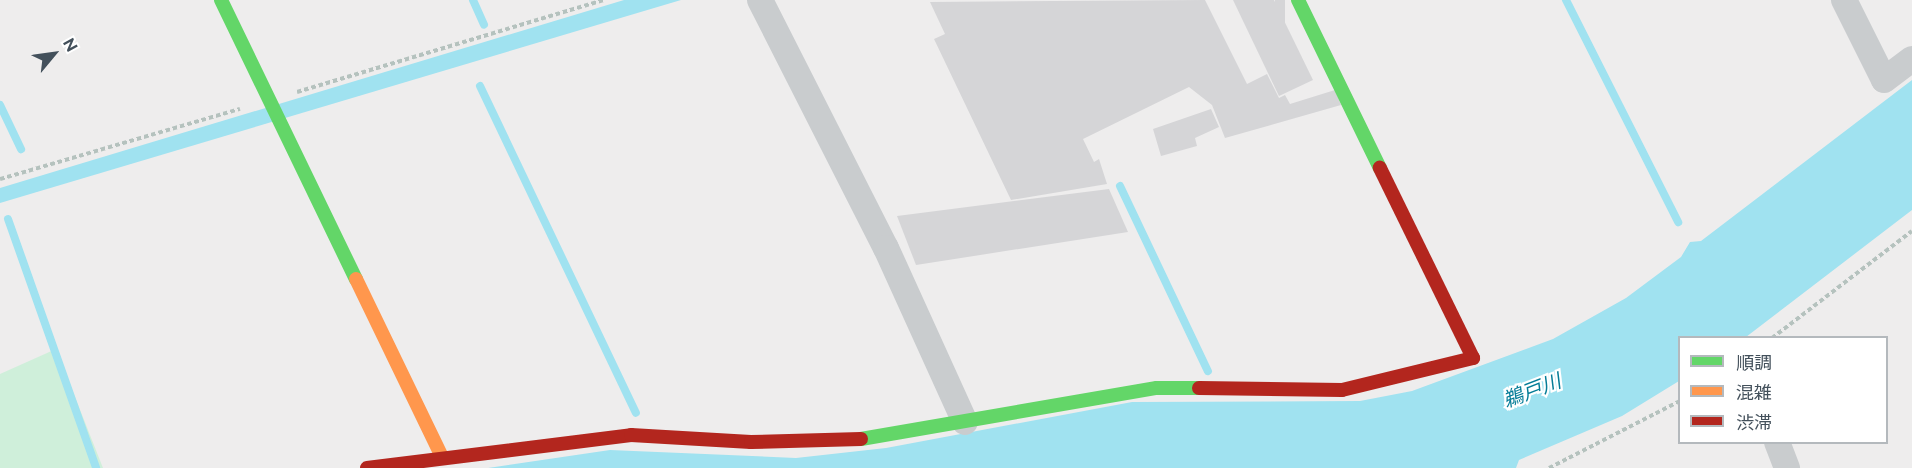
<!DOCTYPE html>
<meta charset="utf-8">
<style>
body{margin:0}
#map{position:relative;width:1912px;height:468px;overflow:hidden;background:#eeeded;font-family:Raleway,"Noto Sans JP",sans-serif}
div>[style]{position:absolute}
.green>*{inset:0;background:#cfefda}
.water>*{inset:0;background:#a0e2f0}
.stream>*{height:8px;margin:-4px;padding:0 4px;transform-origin:4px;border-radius:4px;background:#a0e2f0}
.building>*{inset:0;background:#d5d5d7;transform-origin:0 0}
.path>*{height:4px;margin-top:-2px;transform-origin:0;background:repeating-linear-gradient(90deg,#b5c2be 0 4.5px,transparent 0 7.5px)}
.street>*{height:26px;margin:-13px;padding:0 13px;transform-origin:13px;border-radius:13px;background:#c9ccce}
.fast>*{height:14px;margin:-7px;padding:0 7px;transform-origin:7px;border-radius:7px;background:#63d668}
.slow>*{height:14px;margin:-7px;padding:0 7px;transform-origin:7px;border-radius:7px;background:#ff974d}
.jam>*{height:14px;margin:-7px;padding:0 7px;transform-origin:7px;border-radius:7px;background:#b3261e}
span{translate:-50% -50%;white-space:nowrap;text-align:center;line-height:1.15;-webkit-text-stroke:4.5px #fff;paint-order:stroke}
.water-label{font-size:20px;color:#047c97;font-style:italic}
.legend{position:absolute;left:1678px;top:336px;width:210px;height:108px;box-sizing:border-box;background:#fff;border:2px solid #b4b9bd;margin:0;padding:8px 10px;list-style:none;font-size:18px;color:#43505b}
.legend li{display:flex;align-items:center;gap:12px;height:30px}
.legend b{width:30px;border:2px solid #b4b9bd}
.north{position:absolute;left:24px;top:24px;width:60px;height:60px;-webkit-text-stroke:4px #fff;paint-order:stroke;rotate:61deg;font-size:16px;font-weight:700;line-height:24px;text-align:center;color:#43505b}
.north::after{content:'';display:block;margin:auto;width:21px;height:27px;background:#43505b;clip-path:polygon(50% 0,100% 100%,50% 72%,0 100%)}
</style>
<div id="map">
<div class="green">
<i style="clip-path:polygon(56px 349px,103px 468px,0 468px,0 374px)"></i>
</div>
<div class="water">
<i style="clip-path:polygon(624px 0,681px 0,0 203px,0 188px)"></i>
<i style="clip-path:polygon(1912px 80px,1912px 210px,1746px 337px,1680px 338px,1679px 381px,1622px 416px,1519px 460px,1516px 468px,488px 468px,610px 450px,796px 458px,886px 448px,1132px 402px,1360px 401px,1412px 391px,1553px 339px,1626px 298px,1681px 257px,1690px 242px,1701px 241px)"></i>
</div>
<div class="stream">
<i style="left:473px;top:0;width:27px;rotate:66deg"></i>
<i style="left:1566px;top:0;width:249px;rotate:63.2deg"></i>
<i style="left:480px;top:86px;width:362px;rotate:64.5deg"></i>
<i style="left:0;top:105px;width:49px;rotate:64.5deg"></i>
<i style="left:1120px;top:186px;width:205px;rotate:64.6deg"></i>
<i style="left:8px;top:219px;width:264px;rotate:70.5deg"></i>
</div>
<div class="building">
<i style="clip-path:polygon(1205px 0,1247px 84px,1267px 74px,1279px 98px,1285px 95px,1290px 104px,1335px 90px,1341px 105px,1225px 138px,1212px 105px,1189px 87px,1083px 139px,1094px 162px,1099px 159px,1107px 184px,1011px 200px,934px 39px,945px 34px,930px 2px)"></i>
<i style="clip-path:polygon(1233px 0,1274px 0,1313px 80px,1279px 96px)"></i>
<i style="left:1275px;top:0;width:10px;height:88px"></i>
<i style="clip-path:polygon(1211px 109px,1219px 127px,1195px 138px,1197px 146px,1161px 156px,1153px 129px)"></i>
<i style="clip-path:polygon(1109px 189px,1128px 232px,916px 265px,897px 216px)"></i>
</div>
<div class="path">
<i style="left:297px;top:92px;width:320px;rotate:-16.7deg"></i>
<i style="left:0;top:179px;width:250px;rotate:-16.3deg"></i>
<i style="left:1772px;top:338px;width:176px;rotate:-37.4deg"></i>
<i style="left:1549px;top:468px;width:147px;rotate:-27.1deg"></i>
</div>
<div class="street">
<i style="left:760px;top:0;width:278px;rotate:63.1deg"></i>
<i style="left:886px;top:248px;width:191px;rotate:65.6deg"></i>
<i style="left:1844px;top:0;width:89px;rotate:63.4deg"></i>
<i style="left:1884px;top:80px;width:35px;rotate:-37deg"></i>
<i style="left:1777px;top:442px;width:28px;rotate:69deg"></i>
</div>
<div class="fast">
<i style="left:221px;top:0;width:310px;rotate:64.2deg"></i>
<i style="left:1298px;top:0;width:187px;rotate:64deg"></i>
<i style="left:861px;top:439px;width:300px;rotate:-9.8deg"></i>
<i style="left:1157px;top:388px;width:42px"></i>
</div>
<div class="slow">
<i style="left:356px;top:279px;width:198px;rotate:64.2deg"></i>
</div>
<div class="jam">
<i style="left:1199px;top:388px;width:143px;rotate:0.8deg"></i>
<i style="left:1342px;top:390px;width:135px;rotate:-13.7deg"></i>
<i style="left:1473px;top:358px;width:212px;rotate:-116.1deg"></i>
<i style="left:367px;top:468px;width:266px;rotate:-7.1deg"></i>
<i style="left:631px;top:435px;width:120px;rotate:3.3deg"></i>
<i style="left:751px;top:442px;width:110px;rotate:-1.6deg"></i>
</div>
<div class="water-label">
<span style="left:1532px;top:391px;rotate:-21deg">鵜戸川</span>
</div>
<ul class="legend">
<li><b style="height:8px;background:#63d668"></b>順調</li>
<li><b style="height:8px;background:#ff974d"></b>混雑</li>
<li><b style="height:8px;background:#b3261e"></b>渋滞</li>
</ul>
<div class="north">N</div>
</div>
